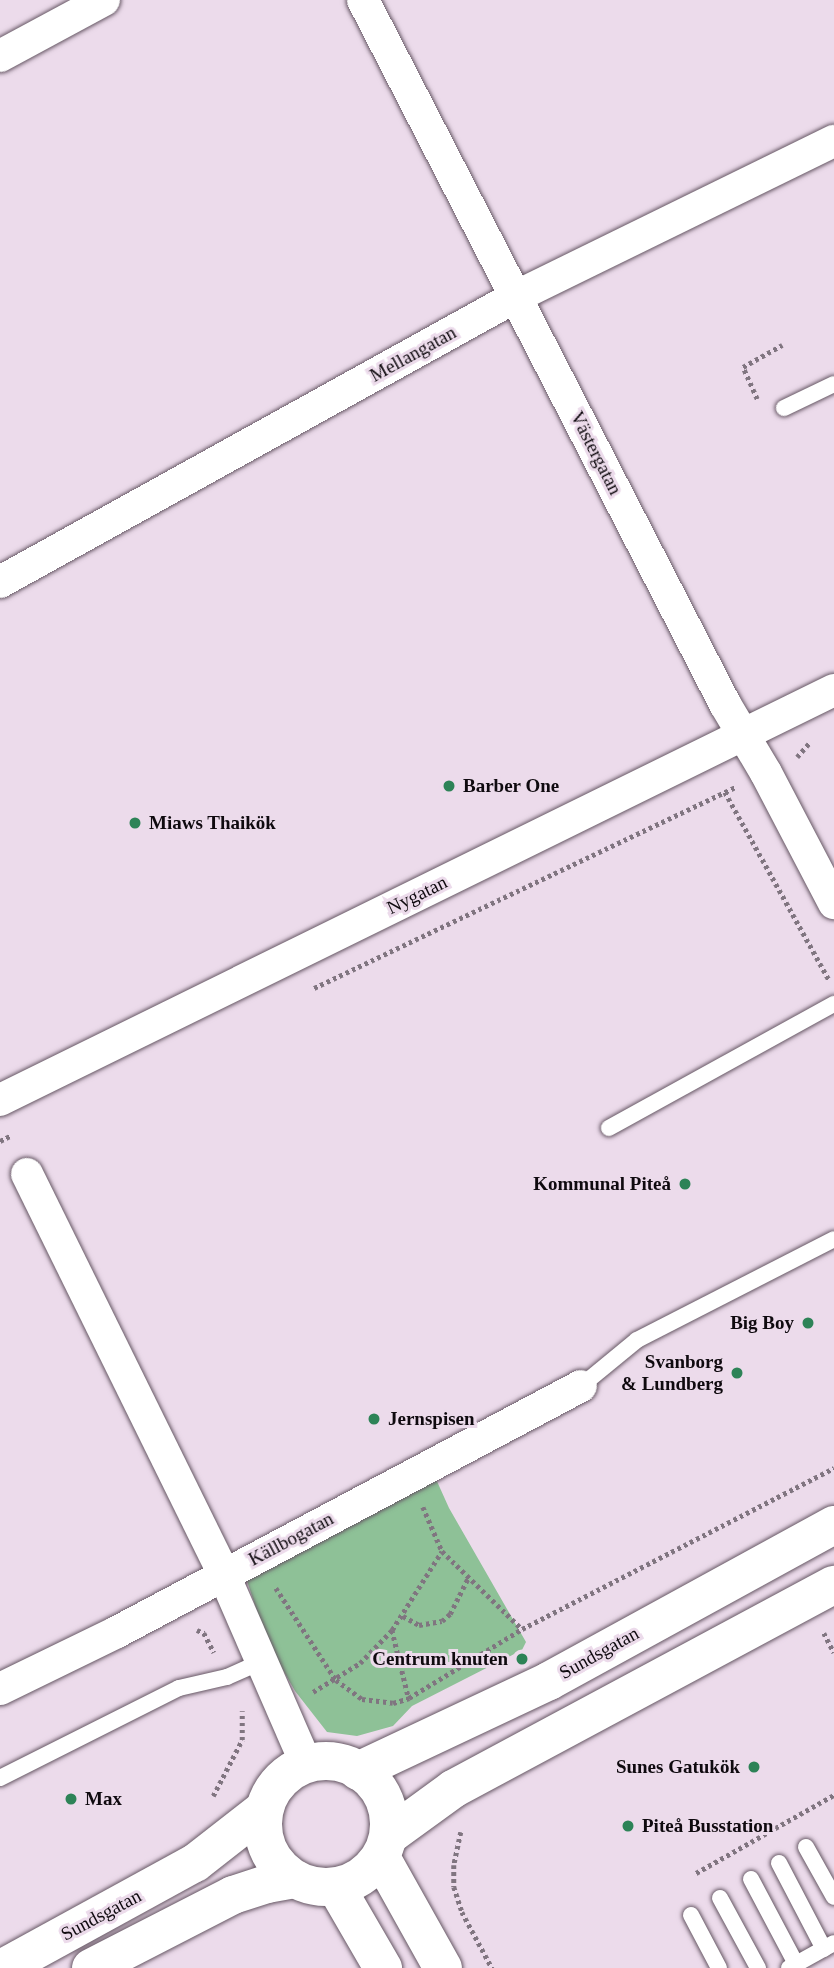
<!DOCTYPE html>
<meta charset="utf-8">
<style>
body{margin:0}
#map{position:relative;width:834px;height:1968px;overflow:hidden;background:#ecdbeb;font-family:Georgia,serif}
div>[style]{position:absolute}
.green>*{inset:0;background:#8ec197}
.path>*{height:4.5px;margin-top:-2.25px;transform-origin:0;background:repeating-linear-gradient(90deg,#807580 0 3.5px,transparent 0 7px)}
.roads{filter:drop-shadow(0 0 2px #665764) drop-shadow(0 0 2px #665764)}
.service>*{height:16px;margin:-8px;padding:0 8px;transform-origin:8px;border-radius:8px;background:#fff}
.minor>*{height:32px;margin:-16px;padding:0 16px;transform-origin:16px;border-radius:16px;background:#fff}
.tertiary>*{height:38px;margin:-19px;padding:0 19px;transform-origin:19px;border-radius:19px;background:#fff}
.secondary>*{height:38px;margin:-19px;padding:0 19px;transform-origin:19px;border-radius:19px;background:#fff}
.secondary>.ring{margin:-19px;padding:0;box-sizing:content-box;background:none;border:38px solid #fff;border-radius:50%}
.dots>*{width:19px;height:19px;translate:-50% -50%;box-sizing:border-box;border:4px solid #ecdbeb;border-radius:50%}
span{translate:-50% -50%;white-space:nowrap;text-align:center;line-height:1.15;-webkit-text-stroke:6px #ecdbeb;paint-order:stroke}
.street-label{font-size:19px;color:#0f0a0f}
.poi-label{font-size:19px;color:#0f0a0f;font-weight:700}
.left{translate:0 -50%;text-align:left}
.right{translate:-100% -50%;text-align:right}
</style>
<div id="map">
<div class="green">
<i style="clip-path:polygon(431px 1468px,449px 1508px,526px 1642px,522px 1650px,412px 1706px,393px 1726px,357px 1736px,327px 1732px,295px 1691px,268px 1644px,246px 1578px)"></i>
</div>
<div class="path">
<i style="left:757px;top:399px;width:35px;rotate:-114deg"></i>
<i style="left:743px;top:367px;width:45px;rotate:-29.4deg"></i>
<i style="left:797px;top:757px;width:18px;rotate:-49deg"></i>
<i style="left:725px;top:792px;width:215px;rotate:61deg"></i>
<i style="left:314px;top:988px;width:467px;rotate:-25.5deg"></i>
<i style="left:0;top:1141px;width:11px;rotate:-27deg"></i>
<i style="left:423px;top:1507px;width:48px;rotate:66.6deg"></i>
<i style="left:442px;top:1551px;width:112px;rotate:44.3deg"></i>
<i style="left:276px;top:1588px;width:110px;rotate:56.9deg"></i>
<i style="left:336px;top:1680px;width:32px;rotate:36deg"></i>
<i style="left:362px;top:1699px;width:31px;rotate:7deg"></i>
<i style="left:393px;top:1703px;width:17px;rotate:-17deg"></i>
<i style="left:409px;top:1698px;width:132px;rotate:-31.4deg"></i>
<i style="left:522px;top:1629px;width:351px;rotate:-27.3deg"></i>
<i style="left:403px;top:1616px;width:18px;rotate:29deg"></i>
<i style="left:419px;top:1625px;width:23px;rotate:-10deg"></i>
<i style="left:442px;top:1621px;width:11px;rotate:-41deg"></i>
<i style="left:450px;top:1614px;width:40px;rotate:-63.4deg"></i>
<i style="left:197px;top:1630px;width:8px;rotate:23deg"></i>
<i style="left:204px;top:1633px;width:22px;rotate:63deg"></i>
<i style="left:392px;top:1630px;width:71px;rotate:76.2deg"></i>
<i style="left:824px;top:1633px;width:22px;rotate:63deg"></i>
<i style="left:313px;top:1692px;width:55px;rotate:-31.7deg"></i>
<i style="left:360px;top:1663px;width:46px;rotate:-45.9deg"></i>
<i style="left:392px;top:1630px;width:93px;rotate:-57.7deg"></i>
<i style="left:213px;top:1796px;width:63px;rotate:-62.6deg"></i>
<i style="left:242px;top:1740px;width:29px;rotate:-90deg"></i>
<i style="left:461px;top:1832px;width:34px;rotate:102deg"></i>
<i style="left:454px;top:1865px;width:22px;rotate:90deg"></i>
<i style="left:454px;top:1887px;width:26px;rotate:72deg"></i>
<i style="left:462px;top:1912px;width:64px;rotate:61.8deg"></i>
<i style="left:696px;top:1873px;width:159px;rotate:-29.5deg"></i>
</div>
<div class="roads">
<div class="service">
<i style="left:784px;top:408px;width:55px;rotate:-25.6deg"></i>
<i style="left:609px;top:1128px;width:257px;rotate:-28.9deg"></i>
<i style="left:581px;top:1386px;width:72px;rotate:-39.4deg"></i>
<i style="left:637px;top:1340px;width:221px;rotate:-27.1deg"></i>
<i style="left:0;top:1778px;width:200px;rotate:-26.7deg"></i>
<i style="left:179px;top:1688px;width:49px;rotate:-12.9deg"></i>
<i style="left:227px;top:1677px;width:39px;rotate:-24deg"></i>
<i style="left:806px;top:1847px;width:57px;rotate:60.8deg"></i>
<i style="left:779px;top:1863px;width:97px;rotate:62.4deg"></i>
<i style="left:751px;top:1879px;width:96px;rotate:62.1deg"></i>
<i style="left:720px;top:1898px;width:80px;rotate:61.5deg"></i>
<i style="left:691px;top:1915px;width:60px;rotate:62.2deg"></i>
<i style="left:789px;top:1968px;width:51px;rotate:-29.1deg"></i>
</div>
<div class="minor">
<i style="left:363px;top:0;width:792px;rotate:62.79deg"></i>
<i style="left:725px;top:704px;width:80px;rotate:59.3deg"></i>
<i style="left:766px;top:773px;width:147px;rotate:62.4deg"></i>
<i style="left:0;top:56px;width:118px;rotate:-28.3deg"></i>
<i style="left:0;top:582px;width:589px;rotate:-28.96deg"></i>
<i style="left:515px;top:297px;width:355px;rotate:-26.1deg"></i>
<i style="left:0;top:1100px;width:929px;rotate:-26.18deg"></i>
<i style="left:27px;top:1174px;width:447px;rotate:63.8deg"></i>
<i style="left:224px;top:1575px;width:206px;rotate:66.5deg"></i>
<i style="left:0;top:1689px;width:130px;rotate:-26deg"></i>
<i style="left:117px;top:1632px;width:525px;rotate:-27.93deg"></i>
</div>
<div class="tertiary">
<i style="left:382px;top:1859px;width:125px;rotate:60.8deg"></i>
<i style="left:336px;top:1887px;width:94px;rotate:59.9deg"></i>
</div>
<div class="secondary">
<i class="ring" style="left:263px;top:1761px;width:88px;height:88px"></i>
<i style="left:358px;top:1771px;width:211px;rotate:-25.2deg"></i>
<i style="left:549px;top:1681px;width:325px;rotate:-28.7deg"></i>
<i style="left:390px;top:1835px;width:78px;rotate:-36.1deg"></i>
<i style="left:453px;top:1789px;width:432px;rotate:-28.2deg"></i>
<i style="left:3px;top:1968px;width:219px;rotate:-28.7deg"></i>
<i style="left:195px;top:1863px;width:88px;rotate:-38deg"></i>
<i style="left:91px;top:1968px;width:160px;rotate:-27.2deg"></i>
<i style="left:233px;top:1895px;width:36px;rotate:-18deg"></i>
<i style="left:267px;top:1884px;width:28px;rotate:-10deg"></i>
</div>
</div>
<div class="dots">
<i style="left:449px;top:786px;background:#2d8357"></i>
<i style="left:135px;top:823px;background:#2d8357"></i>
<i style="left:685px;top:1184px;background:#2d8357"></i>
<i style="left:808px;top:1323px;background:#2d8357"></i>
<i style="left:737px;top:1373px;background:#2d8357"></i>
<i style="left:374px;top:1419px;background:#2d8357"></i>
<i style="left:522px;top:1659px;background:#2d8357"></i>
<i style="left:754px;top:1767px;background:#2d8357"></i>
<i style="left:71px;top:1799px;background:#2d8357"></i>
<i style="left:628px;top:1826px;background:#2d8357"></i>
</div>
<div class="street-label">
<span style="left:413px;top:354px;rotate:-29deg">Mellangatan</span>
<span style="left:596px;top:453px;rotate:63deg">Västergatan</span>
<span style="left:417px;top:895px;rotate:-26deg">Nygatan</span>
<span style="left:291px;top:1539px;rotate:-28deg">Källbogatan</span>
<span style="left:599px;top:1653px;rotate:-29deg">Sundsgatan</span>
<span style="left:101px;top:1915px;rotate:-28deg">Sundsgatan</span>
</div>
<div class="poi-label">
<span class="left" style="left:463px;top:786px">Barber One</span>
<span class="left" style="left:149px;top:823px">Miaws Thaikök</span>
<span class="right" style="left:671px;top:1184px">Kommunal Piteå</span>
<span class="right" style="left:794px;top:1323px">Big Boy</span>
<span class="right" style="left:723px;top:1373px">Svanborg<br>&amp; Lundberg</span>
<span class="left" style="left:388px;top:1419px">Jernspisen</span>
<span class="right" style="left:508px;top:1659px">Centrum knuten</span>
<span class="right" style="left:740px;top:1767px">Sunes Gatukök</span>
<span class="left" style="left:85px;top:1799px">Max</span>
<span class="left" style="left:642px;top:1826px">Piteå Busstation</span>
</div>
</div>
